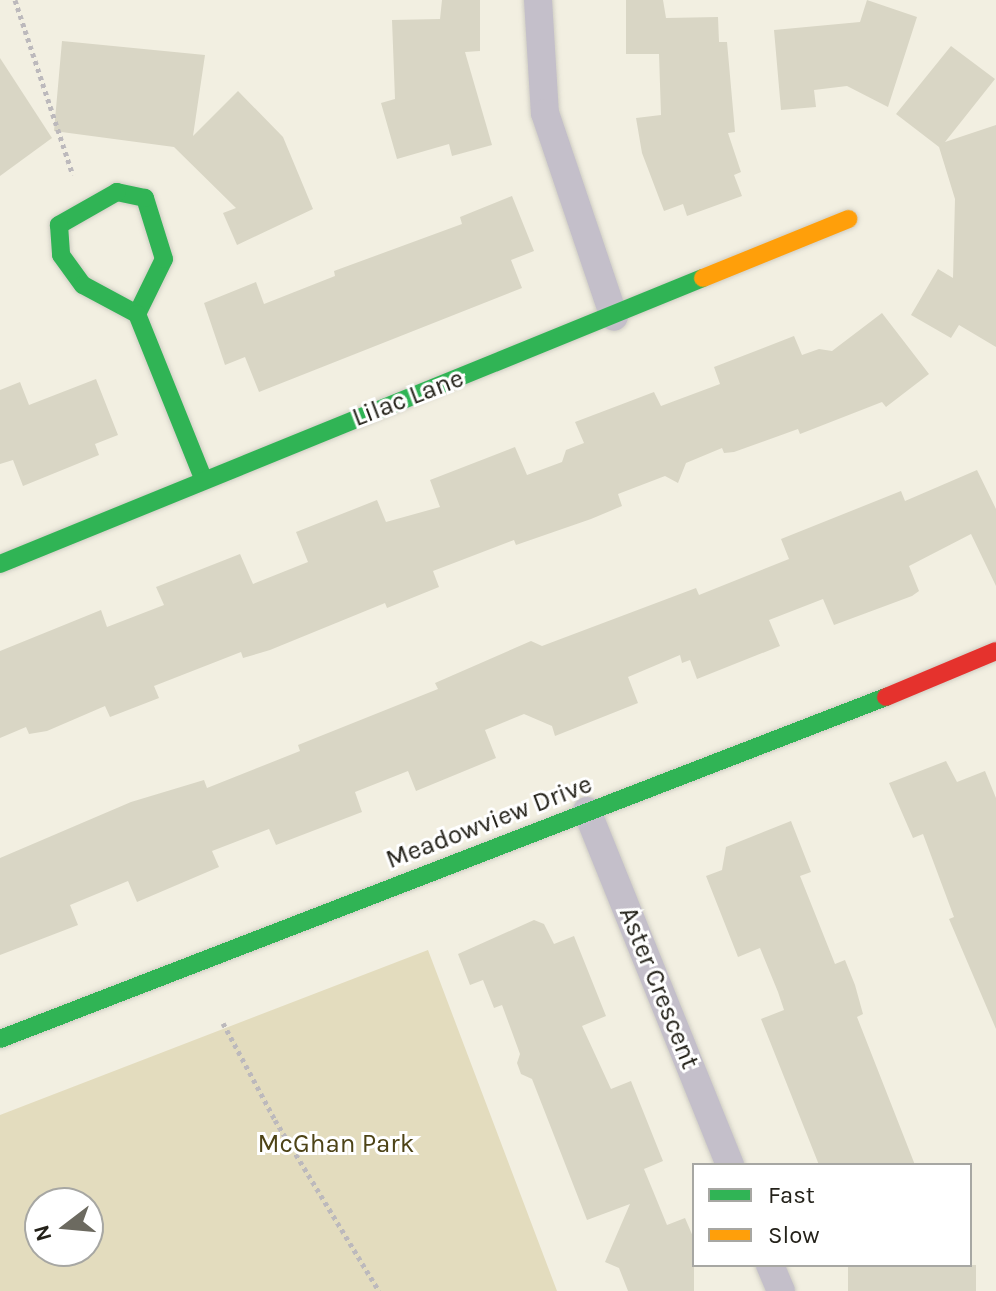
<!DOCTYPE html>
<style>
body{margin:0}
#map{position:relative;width:996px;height:1291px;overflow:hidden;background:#f2efe1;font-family:Karla,sans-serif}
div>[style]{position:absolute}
.green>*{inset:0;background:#e3dcbe}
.building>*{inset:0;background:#d9d6c5;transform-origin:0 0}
.path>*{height:5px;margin-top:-2.5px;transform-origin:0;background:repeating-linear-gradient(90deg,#bcb9bc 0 4px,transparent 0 8px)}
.roads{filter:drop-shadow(0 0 2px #cfcdc3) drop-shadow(0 0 2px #cfcdc3)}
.street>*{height:28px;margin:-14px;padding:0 14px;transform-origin:14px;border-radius:14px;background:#c4bfca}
.fast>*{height:18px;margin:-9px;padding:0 9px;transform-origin:9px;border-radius:9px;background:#30b455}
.slow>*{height:18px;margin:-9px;padding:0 9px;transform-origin:9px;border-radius:9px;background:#ff9f0a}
.jam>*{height:18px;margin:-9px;padding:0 9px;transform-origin:9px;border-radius:9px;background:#e5322d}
span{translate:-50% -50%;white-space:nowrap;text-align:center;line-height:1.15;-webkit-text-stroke:6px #fff;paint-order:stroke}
.street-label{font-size:26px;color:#24221a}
.park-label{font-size:26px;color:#4d4316}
.legend{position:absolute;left:692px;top:1163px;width:280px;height:104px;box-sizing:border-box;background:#fff;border:2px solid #a7a7a3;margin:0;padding:10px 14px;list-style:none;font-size:24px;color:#24221a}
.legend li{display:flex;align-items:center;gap:16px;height:40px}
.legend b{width:40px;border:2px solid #a7a7a3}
.north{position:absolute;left:24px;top:1187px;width:80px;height:80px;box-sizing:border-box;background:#fff;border:2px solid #a7a7a3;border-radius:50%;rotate:254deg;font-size:22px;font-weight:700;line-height:32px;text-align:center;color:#24221a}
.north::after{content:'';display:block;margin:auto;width:28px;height:36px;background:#6c6a60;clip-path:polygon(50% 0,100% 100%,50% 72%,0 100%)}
</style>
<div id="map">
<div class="green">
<i style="clip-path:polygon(evenodd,428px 950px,557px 1291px,0 1291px,0 1115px,428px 950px,40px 1203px,88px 1203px,88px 1251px,40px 1251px,40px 1203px)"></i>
</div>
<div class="building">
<i style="clip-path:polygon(442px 0,480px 0,480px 51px,465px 52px,492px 145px,452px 156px,449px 144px,397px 159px,381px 103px,395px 99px,392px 20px,440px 19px)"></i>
<i style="clip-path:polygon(626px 0,663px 0,666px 18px,718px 17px,719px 42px,727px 42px,735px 132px,728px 133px,741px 172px,734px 175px,742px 196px,687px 216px,683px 204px,664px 211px,642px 153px,636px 118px,661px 115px,659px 54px,626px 54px)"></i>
<i style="clip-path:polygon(867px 0,917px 17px,888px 107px,847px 86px,814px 90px,816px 107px,781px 110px,774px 30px,860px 22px)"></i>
<i style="clip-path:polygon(62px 41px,205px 55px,193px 136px,238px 91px,283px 137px,313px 209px,237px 245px,223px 213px,236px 208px,174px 147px,54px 131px)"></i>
<i style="clip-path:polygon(951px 46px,995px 79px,945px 142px,996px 125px,996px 347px,959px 325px,951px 338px,911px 315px,938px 269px,953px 278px,955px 199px,939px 147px,896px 114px)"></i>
<i style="clip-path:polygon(0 58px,52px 138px,0 176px)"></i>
<i style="clip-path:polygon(512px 196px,534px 251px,511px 260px,522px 288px,259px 392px,245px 357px,225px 365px,204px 303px,256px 282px,264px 304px,335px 276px,334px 271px,462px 224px,460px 217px)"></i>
<i style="clip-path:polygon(882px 313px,929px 374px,886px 407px,882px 402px,800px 434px,798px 429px,734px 452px,724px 453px,722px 448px,686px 463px,678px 483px,665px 476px,618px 494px,622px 506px,591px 519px,516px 545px,514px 540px,433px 571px,439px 587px,387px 608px,385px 603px,270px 650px,243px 658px,241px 652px,154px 686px,159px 698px,110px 717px,105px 706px,47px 731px,29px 734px,26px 727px,0 738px,0 651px,101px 610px,107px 627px,164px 605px,156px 587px,240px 554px,253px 584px,308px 562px,296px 532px,377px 500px,386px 522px,440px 507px,430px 480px,515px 447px,527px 475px,562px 462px,566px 450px,584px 443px,575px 422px,654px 392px,661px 406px,720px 384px,714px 367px,794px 336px,802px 355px,819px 349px,832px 351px)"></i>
<i style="clip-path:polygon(96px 379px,118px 435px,95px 444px,99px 455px,23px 486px,13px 460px,0 464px,0 390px,20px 382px,29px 405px)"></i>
<i style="clip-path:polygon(977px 470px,996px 509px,996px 586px,971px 534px,909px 566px,919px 591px,912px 596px,834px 625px,823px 599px,769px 620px,780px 646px,697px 679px,690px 660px,682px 663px,680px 655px,628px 677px,638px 703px,555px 736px,552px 726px,524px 714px,485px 730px,496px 758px,416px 791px,408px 771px,355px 792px,362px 812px,276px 845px,269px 829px,212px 851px,219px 867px,137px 902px,128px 881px,70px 905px,78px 925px,0 955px,0 858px,131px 802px,204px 780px,207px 788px,300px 751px,298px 745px,438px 689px,435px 683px,531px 641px,542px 646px,696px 588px,699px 595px,789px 559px,781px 539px,901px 491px,905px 501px)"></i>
<i style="clip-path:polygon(946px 761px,957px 782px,985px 771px,996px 798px,996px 1029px,949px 919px,954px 917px,923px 834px,913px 838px,889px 783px)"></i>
<i style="clip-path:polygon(791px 821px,811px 872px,800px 876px,835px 964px,845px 960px,855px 985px,863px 1014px,857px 1017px,915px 1165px,819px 1165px,761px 1019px,784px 1010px,778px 992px,760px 948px,738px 957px,706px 876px,722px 870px,726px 847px)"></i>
<i style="clip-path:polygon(534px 920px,544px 924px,554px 944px,574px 936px,606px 1016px,582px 1026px,611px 1089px,631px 1081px,663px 1161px,644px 1169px,667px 1225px,685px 1218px,694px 1239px,694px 1291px,628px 1291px,619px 1268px,605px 1262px,630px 1204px,587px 1220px,532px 1079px,521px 1074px,517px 1063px,520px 1054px,502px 1005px,494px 1008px,483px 980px,470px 985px,458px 954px)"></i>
<i style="left:848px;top:1265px;width:128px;height:28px"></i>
</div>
<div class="path">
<i style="left:15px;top:0;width:184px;rotate:71.7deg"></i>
<i style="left:223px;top:1023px;width:110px;rotate:61.8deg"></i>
<i style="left:275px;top:1120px;width:200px;rotate:58.7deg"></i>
</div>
<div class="roads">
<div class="street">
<i style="left:538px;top:0;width:113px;rotate:86.5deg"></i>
<i style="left:545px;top:113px;width:215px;rotate:71.3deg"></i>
<i style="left:587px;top:811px;width:382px;rotate:68deg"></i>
<i style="left:770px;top:1265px;width:28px;rotate:67deg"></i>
</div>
<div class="fast">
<i style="left:137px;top:314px;width:61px;rotate:-63.9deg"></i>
<i style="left:164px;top:259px;width:64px;rotate:-107.3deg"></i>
<i style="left:145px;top:198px;width:29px;rotate:-168deg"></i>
<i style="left:117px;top:192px;width:67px;rotate:150.4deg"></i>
<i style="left:59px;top:225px;width:30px;rotate:86deg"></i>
<i style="left:61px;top:255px;width:37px;rotate:54deg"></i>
<i style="left:83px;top:285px;width:61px;rotate:28.2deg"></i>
<i style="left:137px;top:314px;width:177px;rotate:68.1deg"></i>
<i style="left:0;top:564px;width:759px;rotate:-22.14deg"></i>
<i style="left:0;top:1039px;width:950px;rotate:-21.11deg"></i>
</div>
<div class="slow">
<i style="left:703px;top:278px;width:157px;rotate:-22.1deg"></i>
</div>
<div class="jam">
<i style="left:886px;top:697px;width:119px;rotate:-22.7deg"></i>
</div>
</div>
<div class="street-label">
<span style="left:408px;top:398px;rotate:-21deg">Lilac Lane</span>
<span style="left:489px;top:822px;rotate:-21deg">Meadowview Drive</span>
<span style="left:659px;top:988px;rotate:68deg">Aster Crescent</span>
</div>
<div class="park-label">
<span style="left:336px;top:1144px">McGhan Park</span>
</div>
<ul class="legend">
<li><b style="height:10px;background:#30b455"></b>Fast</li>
<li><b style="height:10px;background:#ff9f0a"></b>Slow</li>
</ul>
<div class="north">N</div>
</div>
